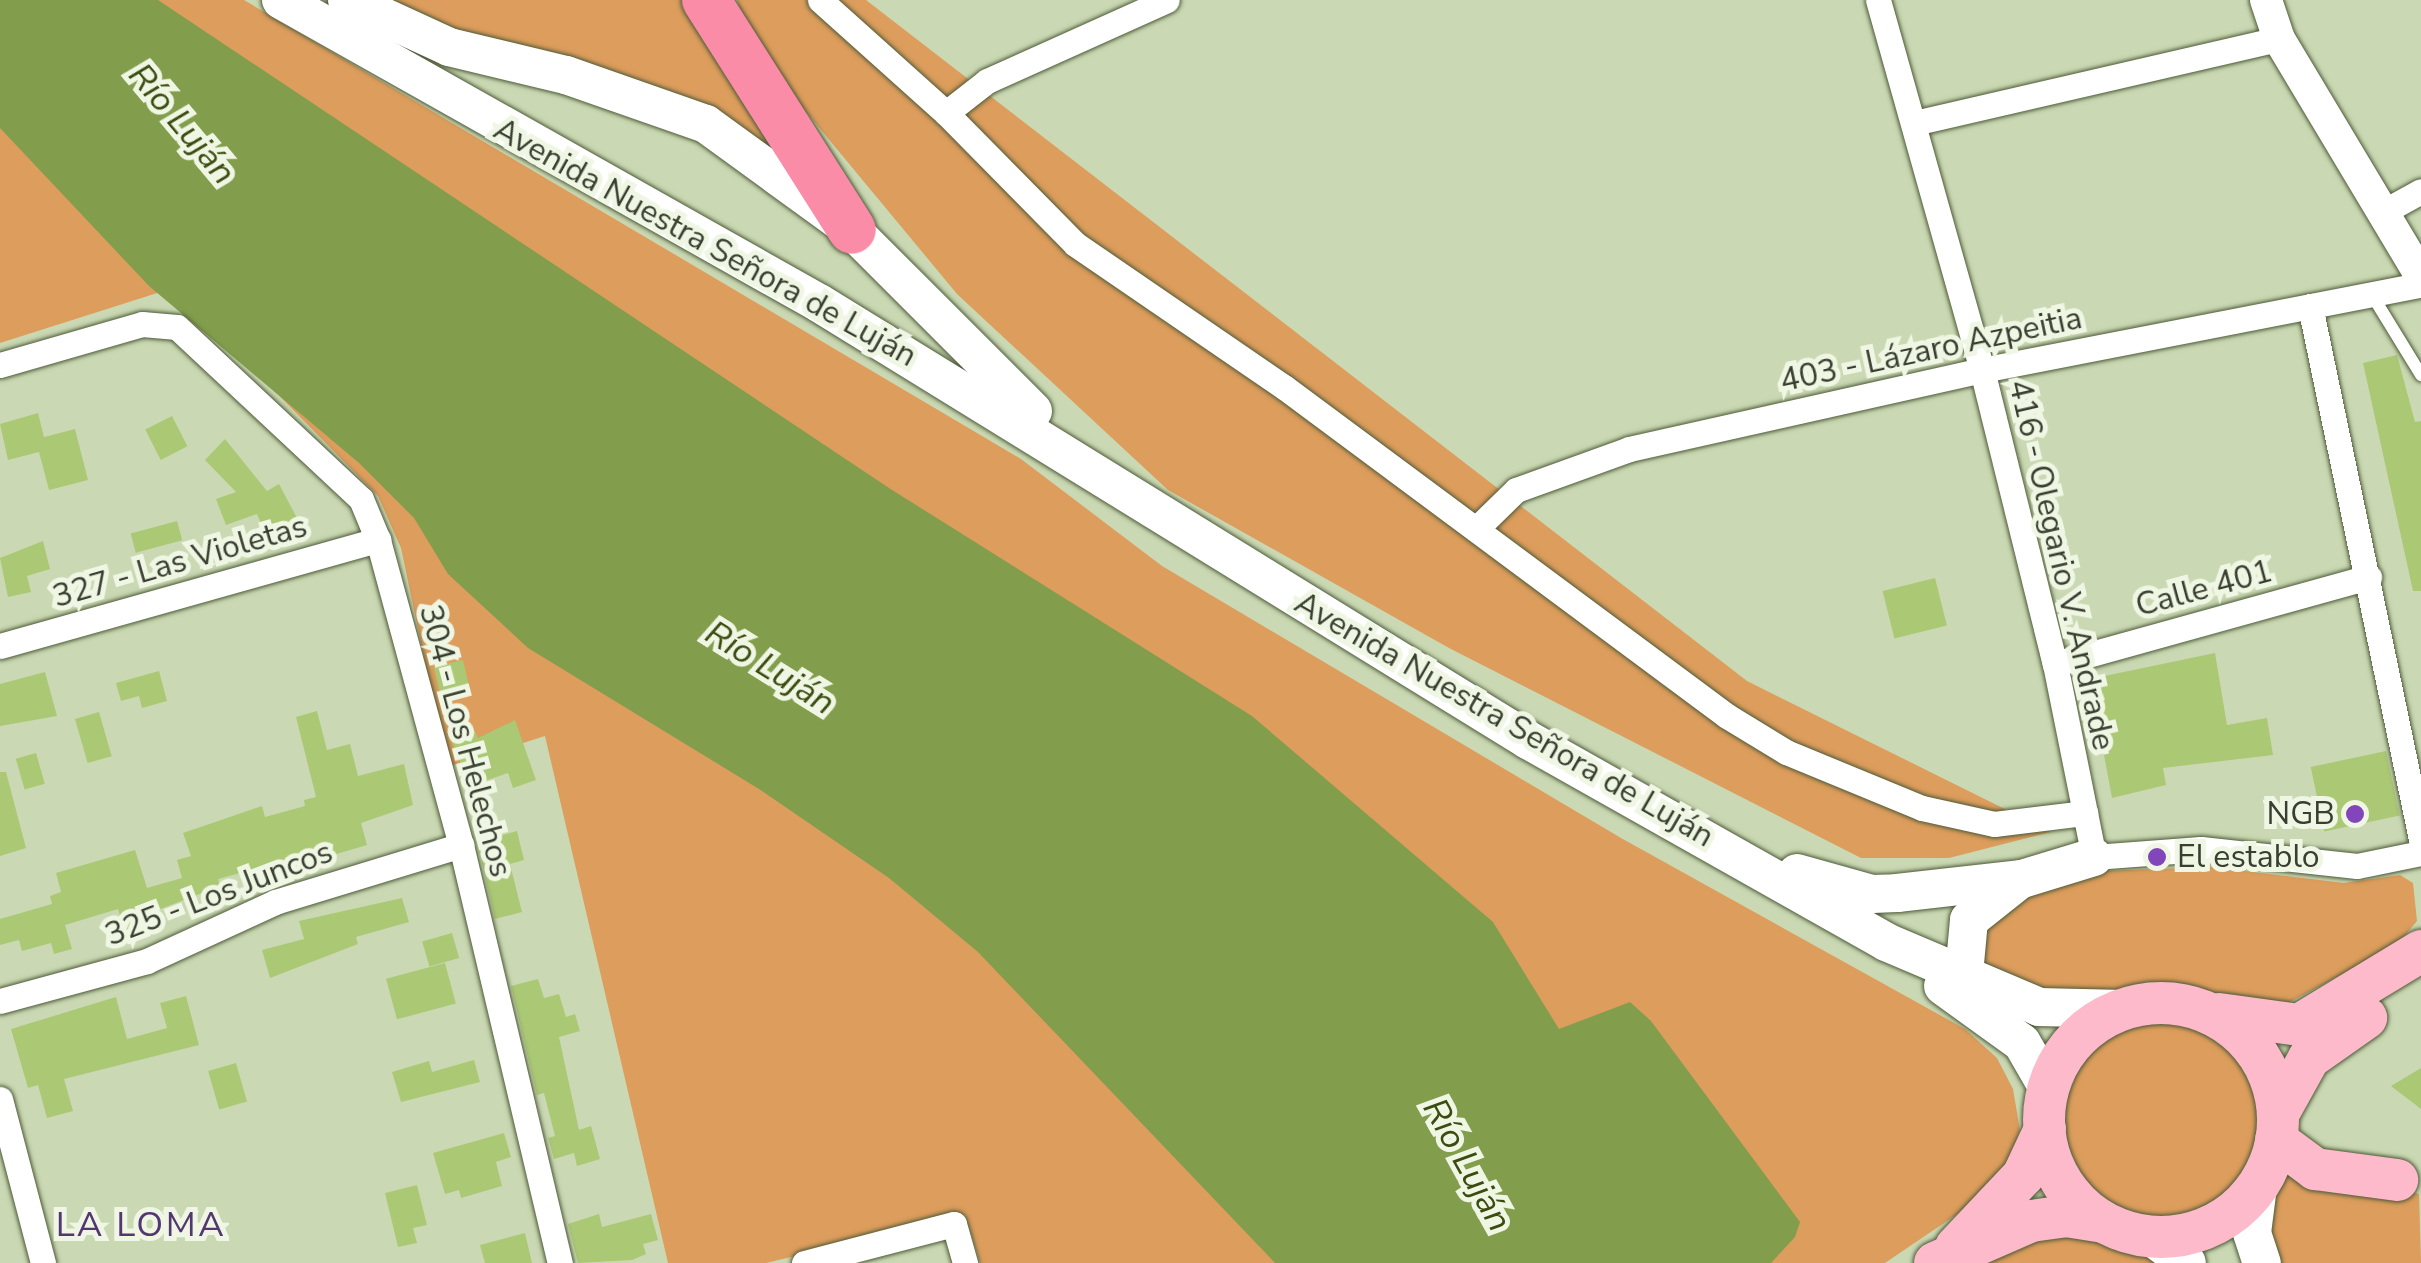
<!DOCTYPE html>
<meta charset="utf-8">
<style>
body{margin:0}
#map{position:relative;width:2421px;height:1263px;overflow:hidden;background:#cad9b3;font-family:"Nunito Sans",sans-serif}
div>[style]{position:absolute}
.green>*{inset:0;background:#dd9d5c}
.round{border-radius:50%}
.water>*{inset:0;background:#829e4c}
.building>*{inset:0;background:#abc875;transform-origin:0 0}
.roads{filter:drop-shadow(0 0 2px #4e5a39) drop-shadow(0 0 2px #4e5a39)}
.service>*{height:12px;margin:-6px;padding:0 6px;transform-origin:6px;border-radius:6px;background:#fff}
.minor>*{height:25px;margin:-12.5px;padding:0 12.5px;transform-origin:12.5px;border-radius:12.5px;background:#fff}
.tertiary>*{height:32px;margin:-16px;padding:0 16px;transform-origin:16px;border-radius:16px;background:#fff}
.secondary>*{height:38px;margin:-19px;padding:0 19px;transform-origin:19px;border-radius:19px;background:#fff}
.primary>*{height:42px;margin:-21px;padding:0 21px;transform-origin:21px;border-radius:21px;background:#fcbaca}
.primary>.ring{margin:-21px;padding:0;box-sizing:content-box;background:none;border:42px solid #fcbaca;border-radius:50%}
.motorway>*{height:48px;margin:-24px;padding:0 24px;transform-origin:24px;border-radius:24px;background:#fa8ca7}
.dots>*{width:28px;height:28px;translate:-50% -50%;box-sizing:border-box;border:5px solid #eff6e3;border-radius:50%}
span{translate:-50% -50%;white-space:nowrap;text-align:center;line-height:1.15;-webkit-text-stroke:10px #eff6e3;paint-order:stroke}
.street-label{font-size:32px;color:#393f30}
.poi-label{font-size:32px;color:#393f30}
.right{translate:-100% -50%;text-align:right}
.left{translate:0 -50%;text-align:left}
.water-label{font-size:35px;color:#3a4c10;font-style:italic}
.neighbourhood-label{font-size:35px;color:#533771;letter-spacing:2.5px}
</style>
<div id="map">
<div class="green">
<i style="clip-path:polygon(98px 0,244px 0,1021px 459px,1162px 566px,1621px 838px,1965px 1029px,1997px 1058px,2013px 1089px,2020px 1130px,2011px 1156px,1984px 1196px,1885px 1263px,1619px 1263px)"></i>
<i style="clip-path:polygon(367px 0,682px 0,790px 170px,627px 87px)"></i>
<i style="clip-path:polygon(737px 0,866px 0,1747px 681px,2051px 832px,1949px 858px,1861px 858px,1449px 648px,1168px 490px,957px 294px,749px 43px)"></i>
<i style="clip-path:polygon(0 71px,686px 716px,1397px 1263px,980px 1263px,965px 1215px,766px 1263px,668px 1263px,545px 736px,447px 767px,401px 548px,378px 496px,173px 288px,0 343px)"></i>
<i style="clip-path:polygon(2211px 867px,2344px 883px,2400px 875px,2413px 883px,2417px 921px,2397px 945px,2288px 1003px,2239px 1004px,2162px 985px,2069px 1000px,1979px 968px,1972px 926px,1996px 902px,2102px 871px)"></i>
<i class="round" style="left:2055px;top:1013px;width:206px;height:206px"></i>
<i style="clip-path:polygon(2281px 1156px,2419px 1194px,2421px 1263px,2270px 1263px,2267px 1189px)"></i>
<i style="clip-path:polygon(2074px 1227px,2162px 1263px,1975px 1263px)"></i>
</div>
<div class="water">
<i style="clip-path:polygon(0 0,158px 0,889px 488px,1252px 716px,1493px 922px,1559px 1029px,1630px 1002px,1651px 1021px,1800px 1222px,1795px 1237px,1771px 1263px,1275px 1263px,978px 952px,889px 878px,759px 789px,528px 648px,448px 574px,414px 518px,359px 463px,149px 286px,0 128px)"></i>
</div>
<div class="building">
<i style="clip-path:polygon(2397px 355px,2415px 422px,2421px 421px,2421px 591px,2413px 591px,2363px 363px)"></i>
<i style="clip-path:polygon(38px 413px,44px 437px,75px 429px,88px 480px,49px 490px,39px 452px,8px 460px,0 424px)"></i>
<i style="left:172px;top:416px;width:34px;height:30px;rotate:63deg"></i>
<i style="clip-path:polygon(225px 439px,267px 491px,279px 484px,298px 520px,265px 533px,257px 514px,226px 525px,216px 499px,236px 492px,205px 460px)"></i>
<i style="left:177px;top:521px;width:20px;height:48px;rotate:75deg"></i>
<i style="clip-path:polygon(43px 541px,50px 569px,27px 576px,31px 592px,8px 597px,0 558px)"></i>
<i style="left:1935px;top:578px;width:49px;height:54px;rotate:76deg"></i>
<i style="clip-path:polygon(2215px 653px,2227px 725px,2267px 718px,2273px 755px,2163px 768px,2166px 785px,2112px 798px,2090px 679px)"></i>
<i style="left:463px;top:660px;width:27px;height:30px;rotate:77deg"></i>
<i style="clip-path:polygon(159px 671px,167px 701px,142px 708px,139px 696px,121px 701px,116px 683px)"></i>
<i style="clip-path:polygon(45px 672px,57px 716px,0 726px,0 684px)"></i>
<i style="clip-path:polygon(317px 711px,327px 750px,350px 744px,358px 776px,404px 764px,413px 805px,361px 823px,367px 845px,330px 856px,328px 849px,218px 879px,220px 886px,153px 912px,157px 928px,126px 937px,118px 909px,65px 925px,72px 949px,54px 954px,51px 943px,22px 951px,19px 940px,0 945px,0 919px,52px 904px,50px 896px,61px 892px,56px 873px,135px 850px,147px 888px,182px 878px,177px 860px,191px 856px,183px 833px,262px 806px,265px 817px,305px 806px,304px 800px,316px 797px,296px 717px)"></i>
<i style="left:99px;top:712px;width:46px;height:25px;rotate:74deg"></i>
<i style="clip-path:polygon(515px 720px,536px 780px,513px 788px,508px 773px,470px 786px,450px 737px,473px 728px,478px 738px)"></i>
<i style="left:2386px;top:751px;width:66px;height:77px;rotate:78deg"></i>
<i style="left:36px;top:753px;width:32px;height:21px;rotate:74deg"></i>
<i style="clip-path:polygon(0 772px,6px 772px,26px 848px,0 856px)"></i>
<i style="clip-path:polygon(517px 831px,524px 860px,510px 864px,522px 912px,495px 919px,477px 842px)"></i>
<i style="clip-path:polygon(402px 898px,409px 922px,356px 937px,358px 944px,270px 978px,262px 950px,304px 939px,299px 921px)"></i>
<i style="left:452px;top:933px;width:26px;height:31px;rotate:74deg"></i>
<i style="left:445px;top:963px;width:42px;height:61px;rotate:75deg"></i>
<i style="clip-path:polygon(538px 979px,544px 998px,559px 994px,566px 1017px,575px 1014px,580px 1031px,559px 1037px,579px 1130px,591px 1126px,600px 1159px,577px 1166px,574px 1153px,554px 1159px,548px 1138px,555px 1136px,544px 1093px,537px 1095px,511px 986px)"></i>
<i style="clip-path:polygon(186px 996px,199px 1045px,64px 1079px,73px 1111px,47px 1118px,38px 1085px,28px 1088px,11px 1029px,116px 997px,127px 1039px,167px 1028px,160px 1003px)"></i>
<i style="clip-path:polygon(474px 1060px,480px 1082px,401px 1102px,392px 1072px,429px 1061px,432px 1072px)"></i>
<i style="left:236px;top:1063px;width:40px;height:29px;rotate:74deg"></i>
<i style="clip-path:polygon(2421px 1068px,2421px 1109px,2391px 1086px)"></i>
<i style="clip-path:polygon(504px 1133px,511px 1157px,496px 1162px,502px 1186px,461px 1198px,459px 1190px,445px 1194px,433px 1153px)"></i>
<i style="clip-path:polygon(417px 1185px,427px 1225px,413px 1228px,417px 1243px,398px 1247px,385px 1193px)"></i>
<i style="clip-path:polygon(599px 1214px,602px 1227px,651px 1214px,658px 1240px,643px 1244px,646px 1254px,632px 1260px,578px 1263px,568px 1224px)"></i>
<i style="clip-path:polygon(525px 1233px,532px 1263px,485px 1263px,480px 1245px)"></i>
</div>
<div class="roads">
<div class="service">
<i style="left:2372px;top:295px;width:94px;rotate:58.5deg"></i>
</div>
<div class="minor">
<i style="left:820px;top:0;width:169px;rotate:41.9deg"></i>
<i style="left:946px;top:113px;width:184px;rotate:45.4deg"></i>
<i style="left:1075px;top:244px;width:253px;rotate:34.4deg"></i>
<i style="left:1284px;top:387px;width:552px;rotate:36.6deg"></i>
<i style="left:1727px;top:716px;width:69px;rotate:31.4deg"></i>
<i style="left:1786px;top:752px;width:147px;rotate:22.4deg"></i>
<i style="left:1922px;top:808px;width:74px;rotate:12.5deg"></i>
<i style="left:1994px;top:824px;width:92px;rotate:-6.9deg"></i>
<i style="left:1878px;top:0;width:384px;rotate:74.3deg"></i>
<i style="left:1982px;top:370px;width:303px;rotate:76.1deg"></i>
<i style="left:2055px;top:664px;width:197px;rotate:78.6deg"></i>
<i style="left:2094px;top:857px;width:107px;rotate:-4.3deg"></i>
<i style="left:2201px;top:849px;width:157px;rotate:6.2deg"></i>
<i style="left:2357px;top:866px;width:65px;rotate:-11.5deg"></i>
<i style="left:946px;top:113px;width:52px;rotate:-38deg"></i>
<i style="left:987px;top:81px;width:197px;rotate:-24.2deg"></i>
<i style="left:1914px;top:123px;width:375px;rotate:-13deg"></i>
<i style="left:2383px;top:212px;width:43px;rotate:-28.9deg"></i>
<i style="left:2310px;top:306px;width:544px;rotate:78.24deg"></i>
<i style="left:0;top:365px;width:148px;rotate:-16.1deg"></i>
<i style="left:142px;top:324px;width:35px;rotate:5deg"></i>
<i style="left:177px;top:327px;width:252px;rotate:43.1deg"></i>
<i style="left:361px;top:499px;width:44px;rotate:67.5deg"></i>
<i style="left:378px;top:540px;width:316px;rotate:74.8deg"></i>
<i style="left:461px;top:845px;width:430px;rotate:76.7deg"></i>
<i style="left:1476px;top:529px;width:56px;rotate:-44.3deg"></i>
<i style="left:1516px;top:490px;width:120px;rotate:-19.9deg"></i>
<i style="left:1629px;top:449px;width:362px;rotate:-12.6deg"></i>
<i style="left:1982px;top:370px;width:447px;rotate:-11deg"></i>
<i style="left:0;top:646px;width:393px;rotate:-15.7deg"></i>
<i style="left:2055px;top:664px;width:326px;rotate:-15.5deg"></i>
<i style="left:0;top:1001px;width:152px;rotate:-15.2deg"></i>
<i style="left:147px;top:961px;width:141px;rotate:-24.7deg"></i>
<i style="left:275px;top:902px;width:195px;rotate:-17deg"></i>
<i style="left:0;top:1099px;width:170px;rotate:75.3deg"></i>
<i style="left:804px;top:1263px;width:155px;rotate:-14.6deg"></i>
<i style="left:954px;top:1224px;width:41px;rotate:74.2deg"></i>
</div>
<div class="tertiary">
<i style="left:2266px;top:0;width:41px;rotate:71.6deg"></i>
<i style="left:2279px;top:39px;width:276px;rotate:59.1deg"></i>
</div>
<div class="secondary">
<i style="left:281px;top:0;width:617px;rotate:29.39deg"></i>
<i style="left:819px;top:303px;width:833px;rotate:31.65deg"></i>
<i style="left:1528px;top:740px;width:411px;rotate:29.4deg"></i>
<i style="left:1886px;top:942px;width:166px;rotate:23deg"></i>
<i style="left:2039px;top:1007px;width:85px;rotate:1.3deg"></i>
<i style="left:347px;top:0;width:112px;rotate:24.7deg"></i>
<i style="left:449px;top:47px;width:120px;rotate:13.5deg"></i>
<i style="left:566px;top:75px;width:148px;rotate:19.3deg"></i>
<i style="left:706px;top:124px;width:180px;rotate:36deg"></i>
<i style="left:852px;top:230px;width:256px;rotate:45deg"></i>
<i style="left:1797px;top:873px;width:78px;rotate:15.6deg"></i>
<i style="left:1872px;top:894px;width:25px;rotate:-2deg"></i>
<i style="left:1897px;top:893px;width:126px;rotate:-6.4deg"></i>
<i style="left:2022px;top:879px;width:75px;rotate:-17deg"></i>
<i style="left:1964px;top:974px;width:54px;rotate:-84.7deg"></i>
<i style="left:1969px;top:920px;width:61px;rotate:-38.4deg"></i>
<i style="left:1943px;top:986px;width:97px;rotate:35.8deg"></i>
<i style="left:2022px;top:1043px;width:54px;rotate:60.1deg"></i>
<i style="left:2258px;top:1186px;width:47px;rotate:97.3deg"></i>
<i style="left:2252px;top:1233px;width:32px;rotate:72deg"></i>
<i style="left:2149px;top:1235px;width:47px;rotate:36.4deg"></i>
</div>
<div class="primary">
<i class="ring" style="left:2044px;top:1003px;width:192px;height:192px"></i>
<i style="left:2219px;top:1014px;width:81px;rotate:7.8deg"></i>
<i style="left:2299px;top:1025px;width:143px;rotate:-31.2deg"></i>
<i style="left:2278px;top:1114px;width:64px;rotate:-61deg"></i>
<i style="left:2309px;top:1058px;width:70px;rotate:-35.1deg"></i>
<i style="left:2276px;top:1140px;width:49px;rotate:36.6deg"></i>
<i style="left:2315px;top:1169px;width:83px;rotate:7.6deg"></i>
<i style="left:1956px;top:1247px;width:98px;rotate:-46.7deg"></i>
<i style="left:2023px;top:1176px;width:52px;rotate:-64.9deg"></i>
<i style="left:1935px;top:1263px;width:105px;rotate:-23.6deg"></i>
<i style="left:2031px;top:1221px;width:35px;rotate:-8deg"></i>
<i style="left:2066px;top:1216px;width:37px;rotate:9deg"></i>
</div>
<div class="motorway">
<i style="left:706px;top:0;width:272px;rotate:57.6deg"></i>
</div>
</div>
<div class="dots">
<i style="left:2355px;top:814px;background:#8245ba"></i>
<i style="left:2157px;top:857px;background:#8245ba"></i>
</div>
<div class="street-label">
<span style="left:705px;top:243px;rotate:29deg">Avenida Nuestra Señora de Luján</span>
<span style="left:1931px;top:350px;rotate:-12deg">403 - Lázaro Azpeitia</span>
<span style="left:180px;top:562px;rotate:-16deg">327 - Las Violetas</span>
<span style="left:2061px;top:565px;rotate:77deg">416 - Olegario V. Andrade</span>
<span style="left:2204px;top:589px;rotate:-15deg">Calle 401</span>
<span style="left:1504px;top:720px;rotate:30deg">Avenida Nuestra Señora de Luján</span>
<span style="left:465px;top:741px;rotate:75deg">304 - Los Helechos</span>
<span style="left:219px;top:894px;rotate:-21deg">325 - Los Juncos</span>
</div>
<div class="poi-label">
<span class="right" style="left:2335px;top:814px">NGB</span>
<span class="left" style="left:2177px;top:857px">El establo</span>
</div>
<div class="water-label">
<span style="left:182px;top:124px;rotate:50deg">Río Luján</span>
<span style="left:770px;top:668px;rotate:32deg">Río Luján</span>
<span style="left:1467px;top:1165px;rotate:61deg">Río Luján</span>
</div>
<div class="neighbourhood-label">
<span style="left:141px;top:1225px">LA LOMA</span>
</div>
</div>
